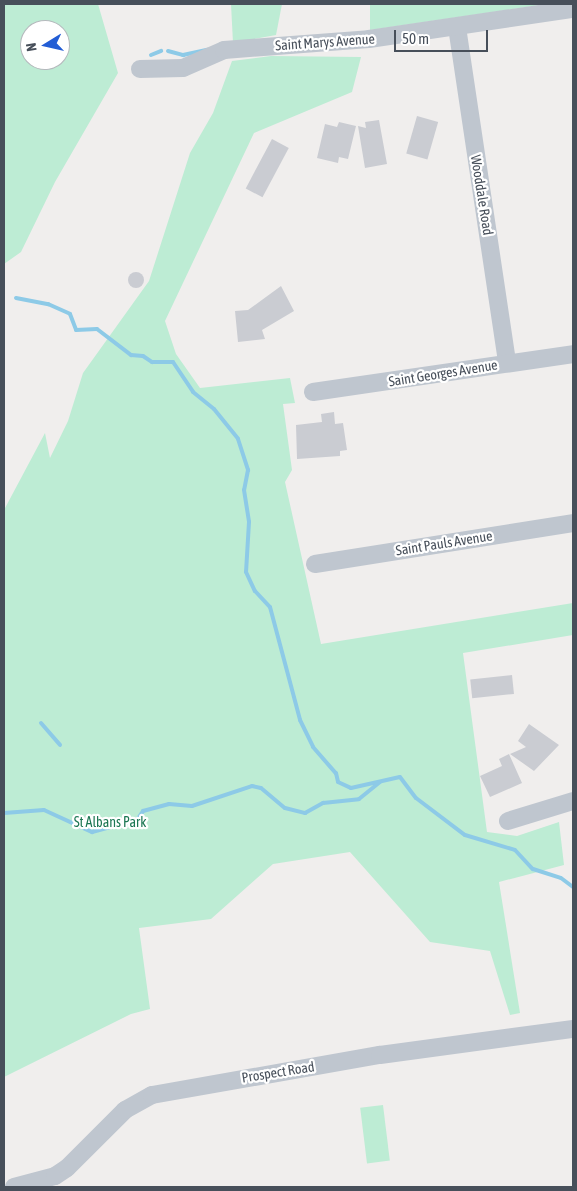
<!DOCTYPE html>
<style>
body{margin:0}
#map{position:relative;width:577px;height:1191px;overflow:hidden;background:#f0eeed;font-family:"Asap Condensed",sans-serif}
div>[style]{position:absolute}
.green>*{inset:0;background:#bdecd4;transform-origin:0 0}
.stream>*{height:4px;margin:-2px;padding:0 2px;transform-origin:2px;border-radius:2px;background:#8dcae7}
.building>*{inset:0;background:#caccd2;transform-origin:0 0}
.round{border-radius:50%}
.minor>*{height:18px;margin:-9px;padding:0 9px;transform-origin:9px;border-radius:9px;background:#bfc6cf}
span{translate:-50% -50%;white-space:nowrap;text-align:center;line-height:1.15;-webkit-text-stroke:4.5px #fff;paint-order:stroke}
.street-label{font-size:14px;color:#474f5a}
.park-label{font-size:14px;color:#1c7753}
.frame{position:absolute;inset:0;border:5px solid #474f5a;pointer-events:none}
.north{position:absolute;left:20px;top:20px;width:50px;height:50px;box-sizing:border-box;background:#fff;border:1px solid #b5b9bd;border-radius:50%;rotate:261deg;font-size:14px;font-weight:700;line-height:20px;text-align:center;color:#474f5a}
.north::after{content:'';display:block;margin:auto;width:18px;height:22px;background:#225dd5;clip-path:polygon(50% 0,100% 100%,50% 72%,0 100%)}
.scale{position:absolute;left:394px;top:30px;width:94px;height:22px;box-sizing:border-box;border:2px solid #474f5a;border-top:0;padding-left:6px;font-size:15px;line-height:18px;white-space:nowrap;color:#474f5a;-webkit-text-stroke:4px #fff;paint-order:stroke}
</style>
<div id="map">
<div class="green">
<i style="clip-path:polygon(evenodd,4px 4px,98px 4px,118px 73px,55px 182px,21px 252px,4px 264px,4px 4px,30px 30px,60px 30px,60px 60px,30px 60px,30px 30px)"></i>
<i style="clip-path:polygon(231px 4px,282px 4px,276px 35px,233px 43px)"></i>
<i style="clip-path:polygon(370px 4px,547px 4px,370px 30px)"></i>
<i style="clip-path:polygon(271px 56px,361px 57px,352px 92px,254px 133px,165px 321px,176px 354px,200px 388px,290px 378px,295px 403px,283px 404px,292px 470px,285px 482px,321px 644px,573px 603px,573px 635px,463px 653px,487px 832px,517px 836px,559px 822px,564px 865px,499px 882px,520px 1013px,510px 1015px,490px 951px,430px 942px,350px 852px,273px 864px,211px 919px,139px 928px,150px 1009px,131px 1014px,4px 1077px,4px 510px,45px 433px,50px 458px,68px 421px,83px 373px,149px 281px,190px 153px,213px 113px,232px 61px)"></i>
<i style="left:383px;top:1105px;width:56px;height:23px;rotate:83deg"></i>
</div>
<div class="stream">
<i style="left:168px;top:51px;width:16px;rotate:15deg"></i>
<i style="left:183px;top:55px;width:25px;rotate:-12deg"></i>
<i style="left:151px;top:55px;width:11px;rotate:-22deg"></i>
<i style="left:16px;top:298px;width:33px;rotate:11deg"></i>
<i style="left:48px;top:304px;width:24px;rotate:24deg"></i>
<i style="left:70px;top:314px;width:17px;rotate:69deg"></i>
<i style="left:76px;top:330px;width:21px;rotate:-3deg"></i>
<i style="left:97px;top:329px;width:43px;rotate:37.4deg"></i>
<i style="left:131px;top:355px;width:12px;rotate:5deg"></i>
<i style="left:143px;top:356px;width:11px;rotate:34deg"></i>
<i style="left:152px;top:362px;width:21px"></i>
<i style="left:173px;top:362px;width:36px;rotate:56deg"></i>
<i style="left:193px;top:392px;width:27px;rotate:39deg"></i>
<i style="left:214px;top:409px;width:38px;rotate:51deg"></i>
<i style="left:238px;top:439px;width:33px;rotate:72deg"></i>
<i style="left:248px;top:470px;width:20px;rotate:101deg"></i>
<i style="left:244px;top:490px;width:32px;rotate:81deg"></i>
<i style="left:249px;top:522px;width:50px;rotate:93.4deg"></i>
<i style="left:246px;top:572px;width:21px;rotate:65deg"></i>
<i style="left:255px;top:591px;width:22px;rotate:47deg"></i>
<i style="left:270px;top:607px;width:117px;rotate:75.1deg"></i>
<i style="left:300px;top:720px;width:30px;rotate:64deg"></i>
<i style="left:313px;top:747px;width:35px;rotate:49deg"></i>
<i style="left:336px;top:773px;width:9px;rotate:77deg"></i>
<i style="left:338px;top:782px;width:14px;rotate:25deg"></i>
<i style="left:351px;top:788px;width:50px;rotate:-12.7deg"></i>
<i style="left:400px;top:777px;width:26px;rotate:53deg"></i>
<i style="left:416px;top:798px;width:61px;rotate:37.1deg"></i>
<i style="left:465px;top:835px;width:52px;rotate:16.7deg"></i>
<i style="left:515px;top:850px;width:26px;rotate:47deg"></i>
<i style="left:533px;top:869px;width:29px;rotate:18deg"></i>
<i style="left:561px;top:878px;width:15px;rotate:37deg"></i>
<i style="left:41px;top:723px;width:29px;rotate:49deg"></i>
<i style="left:4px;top:813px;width:40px;rotate:-4.3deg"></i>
<i style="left:44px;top:810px;width:53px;rotate:24.6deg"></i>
<i style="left:92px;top:832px;width:47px;rotate:-14.9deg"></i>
<i style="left:137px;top:820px;width:11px;rotate:-56deg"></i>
<i style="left:143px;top:811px;width:27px;rotate:-15deg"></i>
<i style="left:169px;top:804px;width:23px;rotate:5deg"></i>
<i style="left:192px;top:806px;width:63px;rotate:-18.4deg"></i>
<i style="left:252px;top:786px;width:9px;rotate:13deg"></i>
<i style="left:261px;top:788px;width:31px;rotate:40deg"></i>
<i style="left:285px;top:808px;width:21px;rotate:14deg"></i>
<i style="left:305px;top:813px;width:21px;rotate:-29deg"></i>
<i style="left:323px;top:803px;width:36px;rotate:-6deg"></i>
<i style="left:359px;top:799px;width:27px;rotate:-39deg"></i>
</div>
<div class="building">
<i style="left:417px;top:116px;width:22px;height:39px;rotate:16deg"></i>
<i style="clip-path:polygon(379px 120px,387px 164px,365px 168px,358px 126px,366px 128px,365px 122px)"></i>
<i style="clip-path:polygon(339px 122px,356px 126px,348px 159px,339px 157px,338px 163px,317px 158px,325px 124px,337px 127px)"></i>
<i style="left:272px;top:139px;width:19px;height:56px;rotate:28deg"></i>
<i class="round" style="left:128px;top:272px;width:16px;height:16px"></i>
<i style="clip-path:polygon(281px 286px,294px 311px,262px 330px,265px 339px,238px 342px,235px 311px,248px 310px)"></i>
<i style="clip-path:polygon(334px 412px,335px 424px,343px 423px,347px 450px,340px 451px,340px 456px,297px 459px,296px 425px,322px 422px,321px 414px)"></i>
<i style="left:512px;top:675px;width:19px;height:42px;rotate:84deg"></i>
<i style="clip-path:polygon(529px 724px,559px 745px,534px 771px,510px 754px,526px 747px,518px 741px)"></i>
<i style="clip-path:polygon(509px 754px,522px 783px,490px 797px,480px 776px,502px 766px,499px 759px)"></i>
</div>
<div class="minor">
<i style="left:457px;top:27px;width:340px;rotate:81.5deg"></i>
<i style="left:140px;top:69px;width:43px;rotate:-1.3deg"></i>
<i style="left:183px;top:68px;width:45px;rotate:-23.7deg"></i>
<i style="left:224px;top:50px;width:145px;rotate:-4.3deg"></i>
<i style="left:369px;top:39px;width:206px;rotate:-8.4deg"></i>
<i style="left:313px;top:392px;width:263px;rotate:-8.3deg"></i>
<i style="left:315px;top:564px;width:261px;rotate:-9deg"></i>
<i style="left:508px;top:821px;width:68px;rotate:-17.1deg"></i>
<i style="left:14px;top:1187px;width:42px;rotate:-15deg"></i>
<i style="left:55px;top:1176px;width:14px;rotate:-34deg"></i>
<i style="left:67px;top:1168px;width:82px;rotate:-45deg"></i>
<i style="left:125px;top:1110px;width:31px;rotate:-29deg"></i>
<i style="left:152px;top:1095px;width:231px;rotate:-10deg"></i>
<i style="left:380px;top:1055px;width:195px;rotate:-7.7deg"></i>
</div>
<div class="street-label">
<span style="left:325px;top:42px;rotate:-4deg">Saint Marys Avenue</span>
<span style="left:482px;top:195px;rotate:81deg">Wooddale Road</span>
<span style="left:443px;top:373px;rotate:-9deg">Saint Georges Avenue</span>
<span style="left:444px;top:543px;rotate:-9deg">Saint Pauls Avenue</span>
<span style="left:278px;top:1072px;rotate:-9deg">Prospect Road</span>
</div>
<div class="park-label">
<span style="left:110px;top:822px">St Albans Park</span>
</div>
<div class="frame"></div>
<div class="north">N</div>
<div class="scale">50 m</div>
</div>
